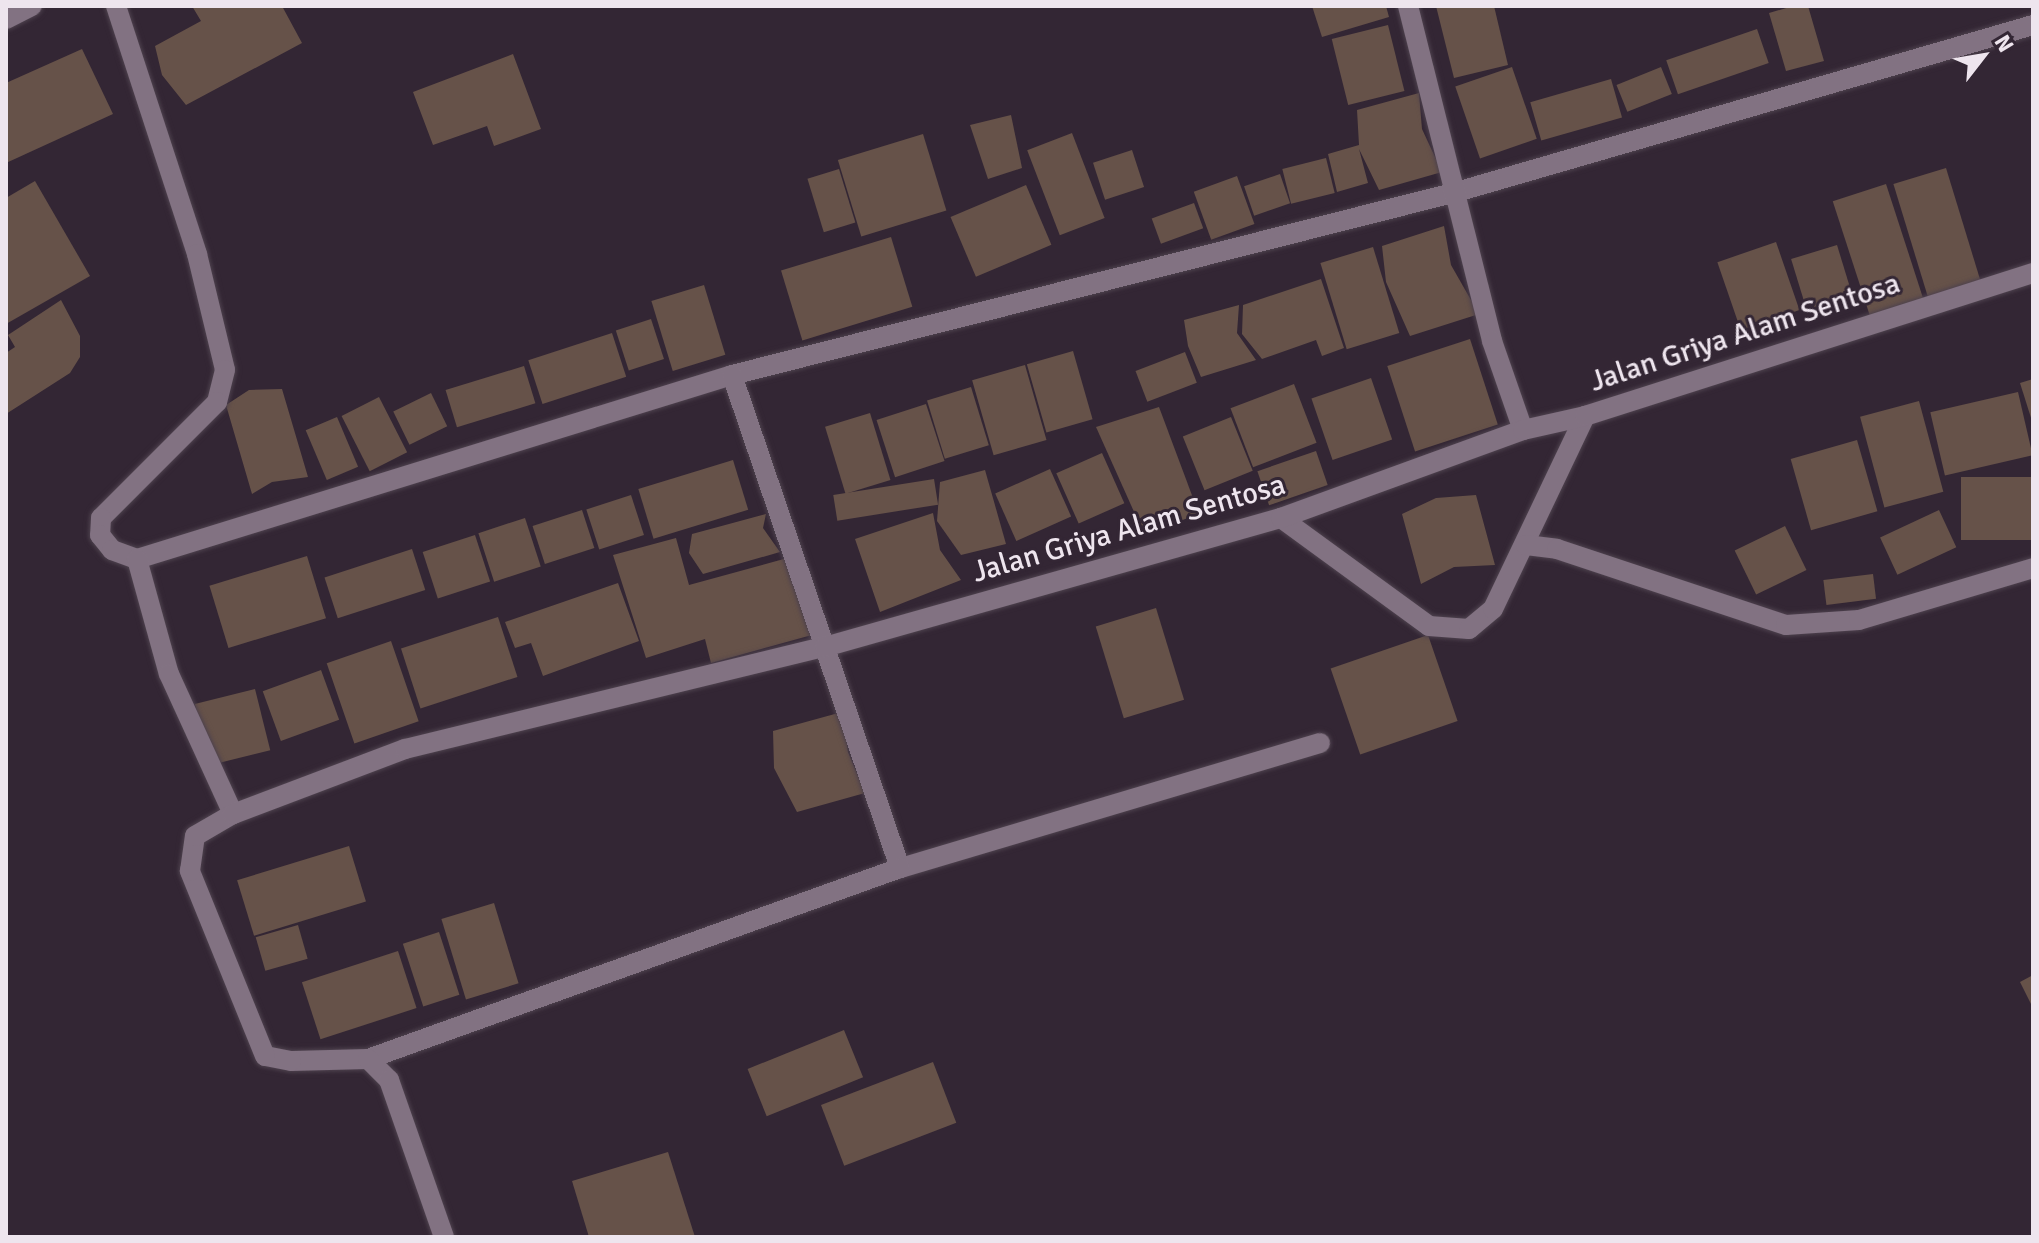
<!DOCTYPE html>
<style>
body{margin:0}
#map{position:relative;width:2039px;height:1243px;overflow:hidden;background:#332634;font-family:Signika,sans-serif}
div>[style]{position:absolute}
.building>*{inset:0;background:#665249;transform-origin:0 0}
.roads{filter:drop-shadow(0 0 2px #4e424e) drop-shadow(0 0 2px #4e424e)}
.minor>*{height:20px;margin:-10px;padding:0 10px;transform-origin:10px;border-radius:10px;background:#827282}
span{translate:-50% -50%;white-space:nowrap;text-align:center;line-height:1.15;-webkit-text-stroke:6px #332634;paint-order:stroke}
.street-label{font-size:30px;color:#eee5ee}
.frame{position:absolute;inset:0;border:8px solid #eee5ee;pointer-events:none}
.north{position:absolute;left:1943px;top:16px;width:80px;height:80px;-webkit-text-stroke:6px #332634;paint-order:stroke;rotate:59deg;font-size:22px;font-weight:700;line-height:32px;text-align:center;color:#eee5ee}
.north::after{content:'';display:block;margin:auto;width:28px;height:36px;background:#eee5ee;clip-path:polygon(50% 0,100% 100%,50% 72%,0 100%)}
</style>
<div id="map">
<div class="building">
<i style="clip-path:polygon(192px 6px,282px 6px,302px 43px,186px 105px,162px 75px,155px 46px,201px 21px)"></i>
<i style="clip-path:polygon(1312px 6px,1386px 6px,1389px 17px,1322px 37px)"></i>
<i style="clip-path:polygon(1436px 6px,1494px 6px,1508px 65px,1454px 78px)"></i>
<i style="clip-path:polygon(1793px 6px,1808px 6px,1824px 61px,1786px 71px,1769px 13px)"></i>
<i style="left:1388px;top:25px;width:68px;height:58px;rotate:76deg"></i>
<i style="left:1757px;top:29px;width:36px;height:96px;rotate:71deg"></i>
<i style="clip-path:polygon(82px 49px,113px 114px,6px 163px,6px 83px)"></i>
<i style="clip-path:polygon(513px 54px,541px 129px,494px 146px,487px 126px,433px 145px,413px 92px)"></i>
<i style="left:1512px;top:67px;width:76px;height:60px;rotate:71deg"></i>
<i style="left:1661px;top:67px;width:29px;height:48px;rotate:68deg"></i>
<i style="left:1611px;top:79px;width:40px;height:84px;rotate:74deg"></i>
<i style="clip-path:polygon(1419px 93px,1422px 129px,1442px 172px,1379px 190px,1359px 149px,1368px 183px,1337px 192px,1328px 154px,1359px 145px,1357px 110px)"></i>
<i style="clip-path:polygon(1011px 115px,1022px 168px,988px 179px,970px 125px)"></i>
<i style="left:1072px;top:133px;width:91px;height:48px;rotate:69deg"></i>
<i style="left:923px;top:134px;width:80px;height:89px;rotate:73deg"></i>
<i style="left:1132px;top:150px;width:39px;height:41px;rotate:72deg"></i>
<i style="left:1326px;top:158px;width:36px;height:45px;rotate:76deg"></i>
<i style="left:1946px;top:168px;width:121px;height:55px;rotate:73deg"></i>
<i style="left:839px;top:169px;width:56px;height:33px;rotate:73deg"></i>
<i style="left:1280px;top:174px;width:31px;height:38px;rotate:71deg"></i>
<i style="left:1237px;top:176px;width:51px;height:46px;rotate:70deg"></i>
<i style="clip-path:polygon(35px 181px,90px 276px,6px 324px,6px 198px)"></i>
<i style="left:1886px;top:184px;width:120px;height:56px;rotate:72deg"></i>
<i style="left:1026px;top:185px;width:65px;height:82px;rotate:67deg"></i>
<i style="left:1194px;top:203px;width:27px;height:45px;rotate:70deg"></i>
<i style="clip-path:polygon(1444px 226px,1451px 265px,1479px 314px,1410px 336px,1386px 282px,1382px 246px)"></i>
<i style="left:891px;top:237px;width:73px;height:115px;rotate:73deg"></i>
<i style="left:1776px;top:242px;width:72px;height:62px;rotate:71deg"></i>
<i style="left:1837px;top:245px;width:56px;height:48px;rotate:73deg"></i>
<i style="left:1373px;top:247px;width:90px;height:55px;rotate:73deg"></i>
<i style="clip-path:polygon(1321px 279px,1344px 348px,1322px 356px,1316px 340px,1262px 359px,1242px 334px,1243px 305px)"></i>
<i style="left:704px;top:285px;width:73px;height:55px;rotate:73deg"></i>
<i style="clip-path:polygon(61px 300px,80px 336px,80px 357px,70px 373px,6px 414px,6px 353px,15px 347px,8px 335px)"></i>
<i style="clip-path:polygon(1239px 305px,1237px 333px,1256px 360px,1201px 377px,1188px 346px,1184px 320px)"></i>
<i style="left:651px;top:319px;width:42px;height:37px;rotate:72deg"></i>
<i style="left:612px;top:333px;width:46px;height:88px;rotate:72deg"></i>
<i style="left:1470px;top:339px;width:90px;height:87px;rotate:72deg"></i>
<i style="left:1073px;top:351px;width:71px;height:48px;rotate:74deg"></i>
<i style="left:1185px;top:352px;width:33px;height:53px;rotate:69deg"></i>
<i style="left:1025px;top:365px;width:78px;height:55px;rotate:74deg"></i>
<i style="left:524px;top:366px;width:39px;height:82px;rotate:73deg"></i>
<i style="left:1371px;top:378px;width:65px;height:63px;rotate:71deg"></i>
<i style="clip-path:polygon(2033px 379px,2033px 421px,2032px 421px,2020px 383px)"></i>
<i style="left:1294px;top:384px;width:63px;height:68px;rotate:69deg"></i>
<i style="left:971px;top:387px;width:61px;height:46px;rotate:73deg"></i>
<i style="clip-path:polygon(282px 389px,308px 477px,272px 482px,252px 494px,226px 405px,249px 390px)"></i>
<i style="left:2018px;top:392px;width:65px;height:90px;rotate:77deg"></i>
<i style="left:431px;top:393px;width:37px;height:42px;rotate:64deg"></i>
<i style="left:379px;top:397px;width:62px;height:42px;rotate:63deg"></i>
<i style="left:1919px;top:401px;width:94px;height:61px;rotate:75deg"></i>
<i style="left:926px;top:404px;width:60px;height:52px;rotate:72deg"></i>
<i style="clip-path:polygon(1159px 407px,1199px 514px,1144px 534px,1096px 427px)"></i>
<i style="left:870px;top:413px;width:70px;height:47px;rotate:73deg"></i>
<i style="left:337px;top:417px;width:54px;height:34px;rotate:67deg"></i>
<i style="left:1231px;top:417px;width:58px;height:52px;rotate:68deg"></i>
<i style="left:1857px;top:440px;width:74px;height:69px;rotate:74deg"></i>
<i style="left:1316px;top:451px;width:36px;height:62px;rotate:71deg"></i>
<i style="left:1102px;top:453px;width:55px;height:50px;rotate:66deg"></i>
<i style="left:733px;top:460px;width:52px;height:99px;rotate:73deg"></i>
<i style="left:1050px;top:469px;width:52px;height:60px;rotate:66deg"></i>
<i style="clip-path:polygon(985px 470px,1006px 544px,961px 555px,937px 521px,940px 482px)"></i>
<i style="left:2033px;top:477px;width:63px;height:72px;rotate:90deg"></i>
<i style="left:934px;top:479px;width:26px;height:102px;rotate:81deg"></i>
<i style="left:631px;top:495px;width:42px;height:47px;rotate:72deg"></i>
<i style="clip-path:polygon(1476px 495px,1495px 565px,1454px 567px,1421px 584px,1402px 514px,1436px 498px)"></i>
<i style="left:582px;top:510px;width:40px;height:52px;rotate:72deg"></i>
<i style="left:1939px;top:510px;width:41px;height:65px;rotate:65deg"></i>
<i style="clip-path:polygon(933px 513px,940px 550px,961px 580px,880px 612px,855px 539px)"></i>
<i style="clip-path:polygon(766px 514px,763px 528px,780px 552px,703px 574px,689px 553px,692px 534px)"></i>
<i style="left:525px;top:518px;width:51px;height:49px;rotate:72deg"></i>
<i style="left:1785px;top:526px;width:49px;height:56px;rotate:64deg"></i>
<i style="left:475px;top:535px;width:49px;height:55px;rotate:72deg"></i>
<i style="clip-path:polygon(676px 538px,689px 585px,791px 557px,812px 635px,711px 663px,705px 639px,646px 658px,613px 555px)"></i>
<i style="left:412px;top:549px;width:43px;height:92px;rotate:72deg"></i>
<i style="left:307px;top:556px;width:65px;height:102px;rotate:73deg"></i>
<i style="left:1873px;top:574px;width:25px;height:50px;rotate:83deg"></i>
<i style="clip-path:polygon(618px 583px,639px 641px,543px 676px,531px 643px,515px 648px,505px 622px)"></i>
<i style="left:1156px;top:608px;width:96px;height:63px;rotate:73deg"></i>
<i style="left:498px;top:617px;width:63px;height:102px;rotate:72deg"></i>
<i style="left:1428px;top:635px;width:91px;height:103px;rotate:71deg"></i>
<i style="left:391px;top:641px;width:85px;height:68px;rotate:71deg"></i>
<i style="left:321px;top:670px;width:53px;height:62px;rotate:70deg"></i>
<i style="left:255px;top:689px;width:63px;height:62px;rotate:76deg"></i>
<i style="clip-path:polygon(842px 712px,848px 752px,865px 793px,797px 812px,774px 768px,773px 731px)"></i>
<i style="left:349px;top:846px;width:58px;height:117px;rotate:73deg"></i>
<i style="left:494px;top:903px;width:84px;height:55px;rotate:73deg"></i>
<i style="left:298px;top:925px;width:35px;height:44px;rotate:74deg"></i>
<i style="left:439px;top:932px;width:66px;height:38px;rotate:72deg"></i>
<i style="left:398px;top:951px;width:60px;height:101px;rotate:72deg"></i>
<i style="clip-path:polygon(2033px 975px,2033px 1008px,2020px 982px)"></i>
<i style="left:844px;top:1030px;width:51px;height:104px;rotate:68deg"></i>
<i style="left:933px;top:1062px;width:65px;height:120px;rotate:69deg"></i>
<i style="clip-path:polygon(668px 1152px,695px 1237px,589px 1237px,572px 1181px)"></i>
</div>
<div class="roads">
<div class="minor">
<i style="left:116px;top:6px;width:261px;rotate:71.9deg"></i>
<i style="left:197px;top:254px;width:119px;rotate:76.4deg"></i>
<i style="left:225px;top:370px;width:33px;rotate:104deg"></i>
<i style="left:217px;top:402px;width:164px;rotate:135deg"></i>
<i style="left:101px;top:518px;width:17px;rotate:93deg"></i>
<i style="left:100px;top:535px;width:19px;rotate:51deg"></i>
<i style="left:112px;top:550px;width:27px;rotate:20deg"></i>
<i style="left:137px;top:559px;width:623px;rotate:-17.18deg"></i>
<i style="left:732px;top:375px;width:744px;rotate:-14.17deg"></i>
<i style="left:1453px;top:193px;width:604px;rotate:-16.15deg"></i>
<i style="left:1408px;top:6px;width:345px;rotate:75.9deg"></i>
<i style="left:1492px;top:341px;width:94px;rotate:70.8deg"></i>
<i style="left:6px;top:19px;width:29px;rotate:-27deg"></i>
<i style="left:732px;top:375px;width:521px;rotate:71.18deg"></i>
<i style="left:1281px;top:518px;width:183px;rotate:36.1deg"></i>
<i style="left:1429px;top:626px;width:40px;rotate:4.3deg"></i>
<i style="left:1469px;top:629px;width:31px;rotate:-40deg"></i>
<i style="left:1493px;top:609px;width:214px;rotate:-64.5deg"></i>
<i style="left:1526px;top:545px;width:31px;rotate:7deg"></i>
<i style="left:1557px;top:549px;width:241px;rotate:18.4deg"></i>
<i style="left:1786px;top:625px;width:73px;rotate:-3.9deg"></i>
<i style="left:1859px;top:620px;width:182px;rotate:-16.6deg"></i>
<i style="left:137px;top:559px;width:119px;rotate:74.5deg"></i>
<i style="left:169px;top:674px;width:154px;rotate:65.4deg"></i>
<i style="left:1320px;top:743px;width:438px;rotate:163.4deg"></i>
<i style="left:900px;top:868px;width:565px;rotate:160.25deg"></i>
<i style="left:368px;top:1059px;width:77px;rotate:178.5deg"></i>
<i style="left:291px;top:1061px;width:26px;rotate:-169deg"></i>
<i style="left:265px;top:1056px;width:200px;rotate:-112.1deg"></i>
<i style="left:190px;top:871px;width:35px;rotate:-82deg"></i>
<i style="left:195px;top:836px;width:44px;rotate:-30.1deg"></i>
<i style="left:233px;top:814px;width:184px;rotate:-20.7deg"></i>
<i style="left:405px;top:749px;width:432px;rotate:-13.7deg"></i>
<i style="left:825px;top:647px;width:474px;rotate:-15.8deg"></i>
<i style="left:1281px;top:518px;width:258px;rotate:-20deg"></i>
<i style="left:1523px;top:430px;width:64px;rotate:-12.7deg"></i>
<i style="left:1585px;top:416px;width:470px;rotate:-17.7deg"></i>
<i style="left:368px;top:1059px;width:30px;rotate:45deg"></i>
<i style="left:389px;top:1080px;width:166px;rotate:70.7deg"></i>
</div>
</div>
<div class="street-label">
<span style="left:1745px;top:333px;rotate:-18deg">Jalan Griya Alam Sentosa</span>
<span style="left:1129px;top:529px;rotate:-16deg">Jalan Griya Alam Sentosa</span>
</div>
<div class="frame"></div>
<div class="north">N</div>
</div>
